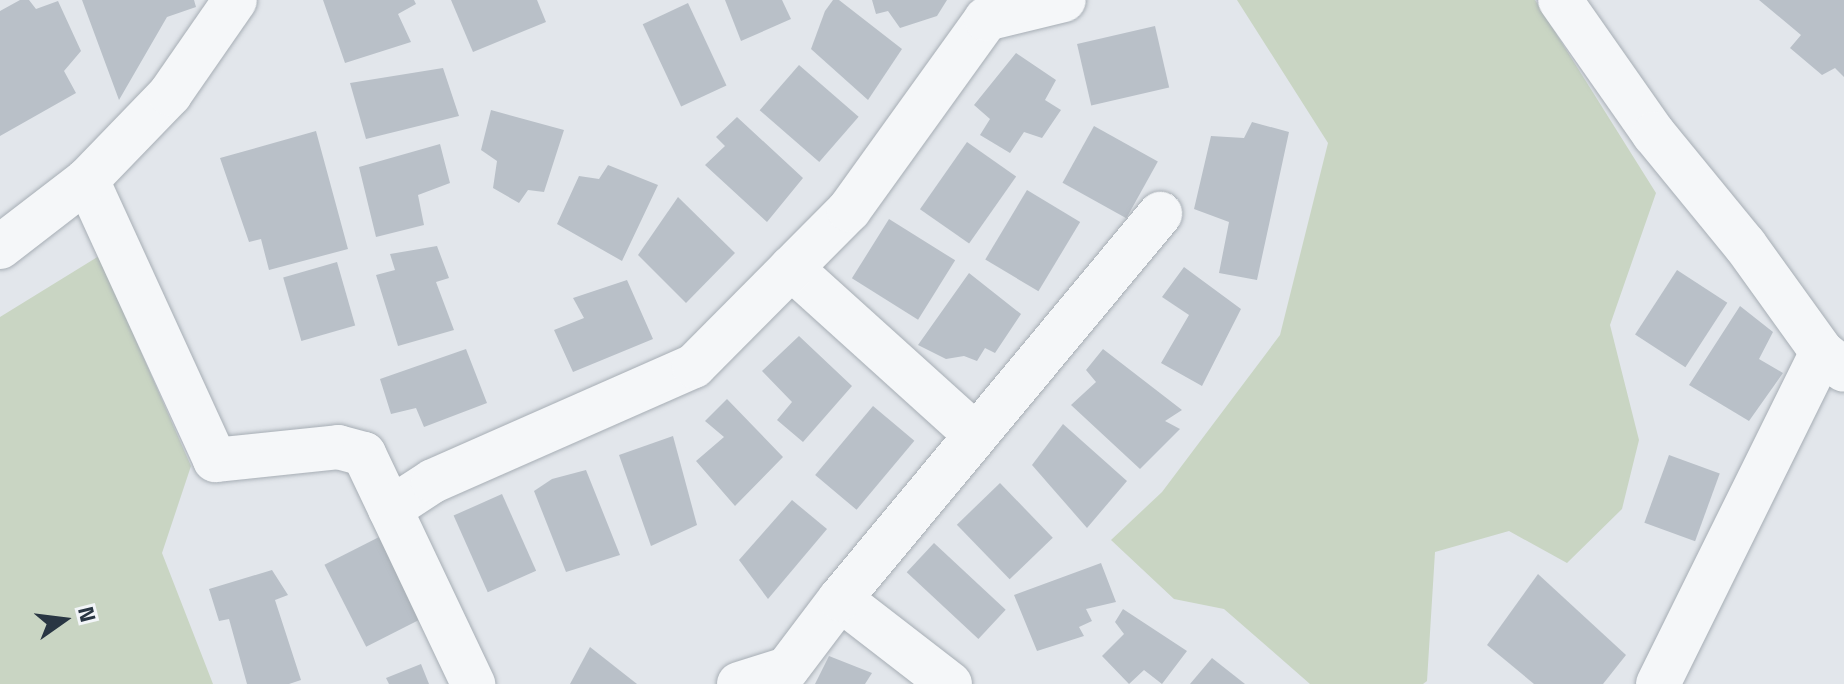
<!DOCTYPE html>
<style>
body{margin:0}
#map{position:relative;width:1844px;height:684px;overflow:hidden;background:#e2e6eb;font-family:"Titillium Web",sans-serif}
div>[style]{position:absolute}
.green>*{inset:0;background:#c9d5c3}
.building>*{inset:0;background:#b9c0c8;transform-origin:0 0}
.roads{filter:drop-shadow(0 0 2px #a7aeb5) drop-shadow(0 0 2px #a7aeb5)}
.minor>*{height:44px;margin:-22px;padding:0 22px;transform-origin:22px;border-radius:22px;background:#f5f7f9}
span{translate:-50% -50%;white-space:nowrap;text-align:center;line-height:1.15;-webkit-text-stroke:6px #f2f5f8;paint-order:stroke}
.north{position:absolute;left:24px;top:580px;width:80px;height:80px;-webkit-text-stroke:6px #f2f5f8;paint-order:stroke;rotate:76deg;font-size:22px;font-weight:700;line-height:32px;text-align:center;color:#293643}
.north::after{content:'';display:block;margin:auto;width:28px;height:36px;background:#293643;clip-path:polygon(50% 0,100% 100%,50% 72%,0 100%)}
</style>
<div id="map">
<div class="green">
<i style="clip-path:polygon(1237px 0,1535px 0,1656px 193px,1610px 325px,1639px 440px,1622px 509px,1567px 563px,1509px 531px,1435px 552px,1427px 681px,1423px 684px,1310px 684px,1224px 609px,1174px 599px,1111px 540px,1162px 492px,1280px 335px,1328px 143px)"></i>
<i style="clip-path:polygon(99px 256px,191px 466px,162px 553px,213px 684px,0 684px,0 317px)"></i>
</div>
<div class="building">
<i style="clip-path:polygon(20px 0,29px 0,36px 9px,58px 1px,81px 51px,64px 71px,76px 93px,0 136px,0 11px)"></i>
<i style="clip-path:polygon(82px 0,194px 0,196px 7px,167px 17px,119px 100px)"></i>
<i style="clip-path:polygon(323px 0,414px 0,416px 4px,398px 14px,411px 42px,345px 63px)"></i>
<i style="clip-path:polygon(451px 0,537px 0,546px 22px,473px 52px)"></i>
<i style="clip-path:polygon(725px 0,782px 0,791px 19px,741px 41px)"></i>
<i style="clip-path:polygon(833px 0,839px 0,902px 49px,868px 100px,811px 49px,825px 11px)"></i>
<i style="clip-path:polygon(872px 0,947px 0,937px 16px,900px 28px,888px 11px,876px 14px)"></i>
<i style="clip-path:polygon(1759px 0,1844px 0,1844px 77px,1835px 68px,1822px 75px,1790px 48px,1801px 35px)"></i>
<i style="left:688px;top:3px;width:91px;height:50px;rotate:65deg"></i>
<i style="left:1155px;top:26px;width:63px;height:80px;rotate:77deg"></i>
<i style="clip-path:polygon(1016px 53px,1056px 80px,1045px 100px,1061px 110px,1042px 138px,1024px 132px,1010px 153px,980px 135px,990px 119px,974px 105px)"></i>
<i style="left:799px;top:65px;width:79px;height:60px;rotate:41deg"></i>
<i style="clip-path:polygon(443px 68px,459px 116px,366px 139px,350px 83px)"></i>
<i style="clip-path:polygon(491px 110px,564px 130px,544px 192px,528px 190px,519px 203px,493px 188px,497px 161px,481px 150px)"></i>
<i style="clip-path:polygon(737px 117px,803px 178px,767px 222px,705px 165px,725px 146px,716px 137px)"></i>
<i style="clip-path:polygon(1252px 122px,1289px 132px,1257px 280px,1219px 273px,1229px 222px,1194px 209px,1211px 136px,1244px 138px)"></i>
<i style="left:1094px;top:126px;width:73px;height:65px;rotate:29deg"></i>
<i style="clip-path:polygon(316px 131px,348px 249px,269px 270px,261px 239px,249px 242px,220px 158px)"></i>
<i style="left:967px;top:142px;width:60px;height:82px;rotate:35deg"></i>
<i style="clip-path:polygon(440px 144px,450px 183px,418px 195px,424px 225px,376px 237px,359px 167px)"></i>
<i style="clip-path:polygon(608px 165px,658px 185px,622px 261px,557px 224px,579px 176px,599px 179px)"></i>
<i style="left:1027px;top:190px;width:62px;height:81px;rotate:31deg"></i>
<i style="clip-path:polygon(678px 197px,735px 253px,686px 303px,638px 255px)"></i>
<i style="left:889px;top:219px;width:78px;height:70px;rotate:32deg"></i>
<i style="clip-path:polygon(437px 246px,449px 278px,436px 282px,454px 330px,398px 346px,376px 275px,395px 270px,390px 254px)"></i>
<i style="left:337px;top:262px;width:66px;height:56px;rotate:74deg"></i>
<i style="clip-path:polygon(1184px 267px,1241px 309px,1202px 386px,1161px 363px,1189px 315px,1162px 297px)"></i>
<i style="left:1677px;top:270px;width:60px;height:77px;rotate:33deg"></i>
<i style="clip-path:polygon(969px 273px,1021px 314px,995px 353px,985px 348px,977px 361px,964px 356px,946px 359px,918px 345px)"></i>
<i style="clip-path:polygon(627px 280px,653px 339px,573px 372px,554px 330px,584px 318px,573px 298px)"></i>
<i style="clip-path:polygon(1740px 306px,1773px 332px,1759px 359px,1783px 373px,1749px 421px,1689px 385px)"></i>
<i style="clip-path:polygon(799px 336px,852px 386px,803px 442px,777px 420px,792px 402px,762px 371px)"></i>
<i style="clip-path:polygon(466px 349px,487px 403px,424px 427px,416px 408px,391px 414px,380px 379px)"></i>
<i style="clip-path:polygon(1103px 349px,1182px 410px,1165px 421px,1180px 429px,1140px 469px,1071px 405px,1096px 382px,1086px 370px)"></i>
<i style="clip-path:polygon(727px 399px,783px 457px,735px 506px,696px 461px,724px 437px,705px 421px)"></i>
<i style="left:873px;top:406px;width:54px;height:90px;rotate:40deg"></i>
<i style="clip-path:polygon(1063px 424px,1127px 481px,1087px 528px,1032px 465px)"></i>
<i style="clip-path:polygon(673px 436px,697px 525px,651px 546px,619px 455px)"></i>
<i style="left:1669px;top:455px;width:54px;height:72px;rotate:20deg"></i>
<i style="clip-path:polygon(586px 470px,620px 555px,566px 572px,534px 491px,552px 479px)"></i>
<i style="left:1000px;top:483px;width:76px;height:60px;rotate:46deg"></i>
<i style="left:502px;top:494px;width:84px;height:53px;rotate:66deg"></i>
<i style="clip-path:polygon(792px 500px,827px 529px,768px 599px,739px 560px)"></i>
<i style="left:385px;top:534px;width:92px;height:68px;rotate:63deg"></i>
<i style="left:934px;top:543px;width:98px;height:40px;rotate:43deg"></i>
<i style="clip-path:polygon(1101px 563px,1116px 602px,1086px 609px,1092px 621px,1079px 627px,1084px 636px,1037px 651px,1014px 595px)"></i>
<i style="clip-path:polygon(272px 570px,288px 595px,275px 600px,301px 680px,289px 684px,247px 684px,229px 619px,219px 621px,209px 589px)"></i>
<i style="clip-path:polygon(1538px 574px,1626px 655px,1603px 684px,1534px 684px,1487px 645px)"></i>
<i style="clip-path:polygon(1123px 609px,1187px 651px,1162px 684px,1144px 670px,1129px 684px,1102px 656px,1124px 634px,1115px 622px)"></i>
<i style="clip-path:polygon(590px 647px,637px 684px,570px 684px)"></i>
<i style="clip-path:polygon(829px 656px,872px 673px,865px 684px,815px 684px)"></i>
<i style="clip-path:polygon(1212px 658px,1245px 684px,1190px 684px)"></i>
<i style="clip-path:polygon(421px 664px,429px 684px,389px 684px,386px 678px)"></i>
</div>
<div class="roads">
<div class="minor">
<i style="left:1560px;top:0;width:164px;rotate:55deg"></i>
<i style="left:1654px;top:134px;width:144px;rotate:50.7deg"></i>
<i style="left:1745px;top:245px;width:132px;rotate:54.3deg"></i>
<i style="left:1822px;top:352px;width:28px;rotate:39deg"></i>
<i style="left:87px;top:180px;width:308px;rotate:65.4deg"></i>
<i style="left:215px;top:460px;width:124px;rotate:-6deg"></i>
<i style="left:338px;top:447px;width:27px;rotate:15deg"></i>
<i style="left:364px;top:454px;width:255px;rotate:64.6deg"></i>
<i style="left:0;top:247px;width:110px;rotate:-37.6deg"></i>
<i style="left:87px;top:180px;width:120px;rotate:-46deg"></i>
<i style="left:170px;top:94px;width:114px;rotate:-55.3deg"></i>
<i style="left:791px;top:268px;width:249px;rotate:42.1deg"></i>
<i style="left:390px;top:509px;width:51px;rotate:-33.1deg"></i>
<i style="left:433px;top:481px;width:285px;rotate:-23.8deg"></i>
<i style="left:694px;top:366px;width:220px;rotate:-45.2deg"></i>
<i style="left:849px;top:210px;width:235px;rotate:-54.3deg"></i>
<i style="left:986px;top:19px;width:80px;rotate:-13.7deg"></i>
<i style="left:840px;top:599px;width:139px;rotate:37.7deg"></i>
<i style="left:739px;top:684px;width:50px;rotate:-17.4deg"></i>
<i style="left:787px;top:669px;width:88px;rotate:-52.9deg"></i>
<i style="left:840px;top:599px;width:501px;rotate:-50.27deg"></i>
<i style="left:1658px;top:684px;width:370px;rotate:-63.7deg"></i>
</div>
</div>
<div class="north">N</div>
</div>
